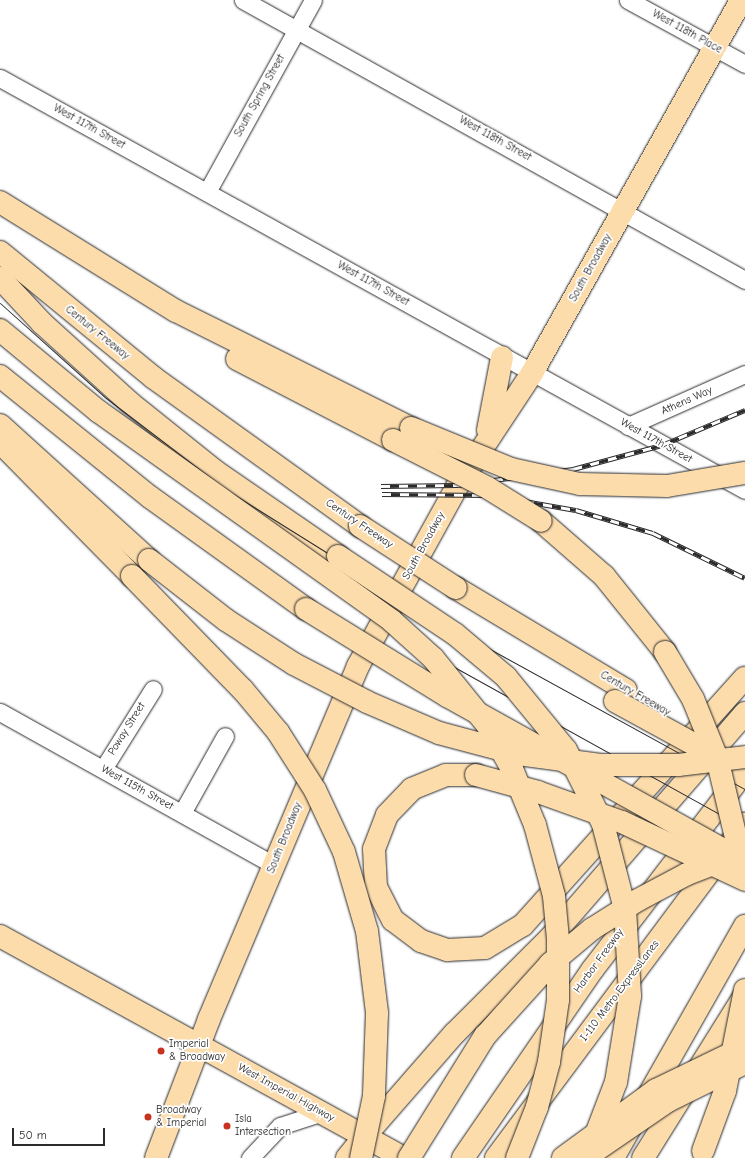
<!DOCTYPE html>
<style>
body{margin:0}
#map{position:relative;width:745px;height:1158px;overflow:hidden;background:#fff;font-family:"Comic Neue",sans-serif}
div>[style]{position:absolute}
.roads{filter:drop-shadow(0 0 1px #2b2b2b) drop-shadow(0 0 1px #2b2b2b)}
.minor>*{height:17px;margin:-8.5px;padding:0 8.5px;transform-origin:8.5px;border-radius:8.5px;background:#fff}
.major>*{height:22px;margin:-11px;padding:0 11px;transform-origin:11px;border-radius:11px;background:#fddcac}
.highway>*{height:22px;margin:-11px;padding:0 11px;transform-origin:11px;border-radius:11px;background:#fddcac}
.tram>*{height:1px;margin:-0.5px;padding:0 0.5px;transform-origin:0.5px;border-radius:0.5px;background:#2b2b2b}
.rail>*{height:4.5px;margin-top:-2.25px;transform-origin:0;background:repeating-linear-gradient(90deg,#fff 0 9px,#2b2b2b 0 18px);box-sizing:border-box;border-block:1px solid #2b2b2b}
.bridges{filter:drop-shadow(0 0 1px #2b2b2b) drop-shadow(0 0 1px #2b2b2b)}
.highway-bridge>*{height:22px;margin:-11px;padding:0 11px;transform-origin:11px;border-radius:11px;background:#fddcac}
.dots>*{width:11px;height:11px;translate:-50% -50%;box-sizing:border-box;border:2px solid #fff;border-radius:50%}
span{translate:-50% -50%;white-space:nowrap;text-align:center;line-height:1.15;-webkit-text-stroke:3.5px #fff;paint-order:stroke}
.street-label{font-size:11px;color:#2b2b2b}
.poi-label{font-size:11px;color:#2b2b2b}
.left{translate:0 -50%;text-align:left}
.scale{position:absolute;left:12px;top:1128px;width:93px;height:18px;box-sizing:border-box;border:2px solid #2b2b2b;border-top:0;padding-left:5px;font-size:12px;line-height:14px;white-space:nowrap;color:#2b2b2b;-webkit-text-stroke:3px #fff;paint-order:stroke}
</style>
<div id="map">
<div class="roads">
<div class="minor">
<i style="left:243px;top:0;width:575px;rotate:29.15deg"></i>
<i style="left:628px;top:0;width:133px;rotate:28.7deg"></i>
<i style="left:0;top:78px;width:851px;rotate:28.94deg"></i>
<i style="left:207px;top:192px;width:219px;rotate:-61.1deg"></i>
<i style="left:628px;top:426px;width:128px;rotate:-24deg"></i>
<i style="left:0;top:712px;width:314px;rotate:29.2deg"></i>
<i style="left:103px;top:769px;width:94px;rotate:-58deg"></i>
<i style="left:182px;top:813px;width:88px;rotate:-60.8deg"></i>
<i style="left:250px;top:1158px;width:44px;rotate:-46.8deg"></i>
<i style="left:280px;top:1126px;width:42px;rotate:-18deg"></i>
</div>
<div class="major">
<i style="left:488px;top:430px;width:74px;rotate:-79.1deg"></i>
<i style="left:0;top:936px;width:460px;rotate:28.8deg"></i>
<i style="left:156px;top:1158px;width:149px;rotate:-69.1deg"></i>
<i style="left:209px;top:1019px;width:383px;rotate:-67.1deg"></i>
<i style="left:358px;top:666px;width:207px;rotate:-61.1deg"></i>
<i style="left:458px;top:485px;width:134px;rotate:-56.5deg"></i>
<i style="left:532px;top:373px;width:428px;rotate:-60.7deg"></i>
<i style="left:347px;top:1158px;width:27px;rotate:-51deg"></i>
</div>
<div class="highway">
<i style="left:0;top:202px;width:207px;rotate:31.8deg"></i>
<i style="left:176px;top:311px;width:263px;rotate:26.5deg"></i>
<i style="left:0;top:252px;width:199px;rotate:39.3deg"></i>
<i style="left:154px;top:378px;width:254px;rotate:35.7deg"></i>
<i style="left:0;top:278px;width:62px;rotate:47deg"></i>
<i style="left:42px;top:323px;width:118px;rotate:42.2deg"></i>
<i style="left:129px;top:402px;width:110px;rotate:38.7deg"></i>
<i style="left:215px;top:471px;width:150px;rotate:34.6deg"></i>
<i style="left:237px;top:359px;width:176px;rotate:27.4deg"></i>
<i style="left:0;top:376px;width:193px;rotate:38.9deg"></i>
<i style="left:150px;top:497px;width:192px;rotate:35.7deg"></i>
<i style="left:0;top:425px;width:201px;rotate:42.2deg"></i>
<i style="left:2px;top:444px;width:185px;rotate:45.4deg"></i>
<i style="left:541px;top:521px;width:84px;rotate:41.1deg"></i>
<i style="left:604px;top:576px;width:97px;rotate:51.2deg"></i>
<i style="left:456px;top:588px;width:198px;rotate:31deg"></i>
<i style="left:476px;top:775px;width:30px;rotate:180deg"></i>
<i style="left:446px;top:775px;width:37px;rotate:158deg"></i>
<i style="left:412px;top:789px;width:36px;rotate:134deg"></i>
<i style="left:387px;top:815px;width:36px;rotate:111deg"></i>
<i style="left:374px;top:849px;width:38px;rotate:87deg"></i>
<i style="left:376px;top:887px;width:37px;rotate:63deg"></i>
<i style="left:393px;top:920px;width:35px;rotate:37deg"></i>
<i style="left:421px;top:941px;width:28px;rotate:19deg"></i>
<i style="left:447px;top:950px;width:38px;rotate:-3deg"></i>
<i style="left:485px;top:948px;width:44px;rotate:-31.2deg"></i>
<i style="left:523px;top:925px;width:332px;rotate:-48.1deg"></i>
<i style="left:364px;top:1137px;width:137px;rotate:-48.9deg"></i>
<i style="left:454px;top:1034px;width:139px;rotate:-45deg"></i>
<i style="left:552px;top:936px;width:295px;rotate:-49.1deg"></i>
<i style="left:463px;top:1158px;width:229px;rotate:-55.5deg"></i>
<i style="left:593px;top:969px;width:250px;rotate:-52.5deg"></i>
<i style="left:496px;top:1158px;width:417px;rotate:-53.3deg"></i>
<i style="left:613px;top:1158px;width:267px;rotate:-60.4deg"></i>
<i style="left:643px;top:1158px;width:189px;rotate:-58deg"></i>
</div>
</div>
<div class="tram">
<i style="left:0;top:303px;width:142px;rotate:41.9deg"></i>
<i style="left:106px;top:398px;width:150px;rotate:37.4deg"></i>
<i style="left:225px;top:489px;width:226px;rotate:32deg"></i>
<i style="left:417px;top:609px;width:374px;rotate:28.8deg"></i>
<i style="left:0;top:318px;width:134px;rotate:41.7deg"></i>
<i style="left:100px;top:407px;width:150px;rotate:38.8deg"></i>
<i style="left:217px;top:501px;width:200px;rotate:36.2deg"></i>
<i style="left:378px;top:619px;width:82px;rotate:32.5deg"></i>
<i style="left:447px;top:663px;width:341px;rotate:29deg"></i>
</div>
<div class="rail">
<i style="left:381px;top:486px;width:77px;rotate:-0.7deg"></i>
<i style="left:458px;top:485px;width:116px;rotate:-7.9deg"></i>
<i style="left:573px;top:469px;width:92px;rotate:-15.1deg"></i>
<i style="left:662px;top:445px;width:90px;rotate:-22.9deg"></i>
<i style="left:382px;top:494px;width:108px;rotate:0.5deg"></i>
<i style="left:490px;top:495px;width:87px;rotate:9.9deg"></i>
<i style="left:576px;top:510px;width:80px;rotate:16.6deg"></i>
<i style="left:653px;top:533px;width:102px;rotate:26.1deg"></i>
</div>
<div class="bridges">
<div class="highway-bridge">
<i style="left:0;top:330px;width:127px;rotate:39.6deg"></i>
<i style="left:98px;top:411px;width:361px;rotate:35.5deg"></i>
<i style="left:392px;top:621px;width:55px;rotate:42.1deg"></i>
<i style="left:433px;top:658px;width:87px;rotate:51deg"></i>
<i style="left:488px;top:726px;width:49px;rotate:60.8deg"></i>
<i style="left:512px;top:769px;width:61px;rotate:67.7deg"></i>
<i style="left:535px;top:825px;width:73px;rotate:75deg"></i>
<i style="left:554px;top:896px;width:43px;rotate:84.7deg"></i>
<i style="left:558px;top:939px;width:61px;rotate:90deg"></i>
<i style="left:558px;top:1000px;width:63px;rotate:98.3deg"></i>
<i style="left:549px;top:1062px;width:47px;rotate:104.9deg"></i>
<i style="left:537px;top:1107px;width:55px;rotate:111.4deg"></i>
<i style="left:411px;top:428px;width:108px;rotate:22.3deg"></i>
<i style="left:511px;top:469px;width:71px;rotate:12.3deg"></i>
<i style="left:580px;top:484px;width:87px;rotate:1.3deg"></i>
<i style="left:667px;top:486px;width:79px;rotate:-9.5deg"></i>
<i style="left:393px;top:440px;width:106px;rotate:26.8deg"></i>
<i style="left:488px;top:488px;width:62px;rotate:31.9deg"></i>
<i style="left:360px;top:526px;width:114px;rotate:32.9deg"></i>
<i style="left:338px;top:556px;width:141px;rotate:33.7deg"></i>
<i style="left:455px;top:634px;width:67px;rotate:40.1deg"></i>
<i style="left:506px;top:677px;width:94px;rotate:50.6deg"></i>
<i style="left:566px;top:750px;width:83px;rotate:63.4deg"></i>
<i style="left:603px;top:824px;width:88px;rotate:75.5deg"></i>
<i style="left:625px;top:909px;width:87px;rotate:86.7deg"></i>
<i style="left:630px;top:996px;width:87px;rotate:99.2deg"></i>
<i style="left:616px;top:1082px;width:81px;rotate:110.9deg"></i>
<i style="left:149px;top:560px;width:98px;rotate:37.9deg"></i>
<i style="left:226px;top:620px;width:81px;rotate:32.9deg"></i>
<i style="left:294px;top:664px;width:82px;rotate:27.5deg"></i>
<i style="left:367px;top:702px;width:78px;rotate:23.3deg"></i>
<i style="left:439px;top:733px;width:82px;rotate:14.9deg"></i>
<i style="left:518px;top:754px;width:83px;rotate:7.6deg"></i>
<i style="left:600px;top:765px;width:78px"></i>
<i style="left:678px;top:765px;width:67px;rotate:-6.8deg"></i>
<i style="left:132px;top:576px;width:159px;rotate:45.8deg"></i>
<i style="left:243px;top:690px;width:55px;rotate:50.2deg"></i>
<i style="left:278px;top:732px;width:69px;rotate:57.5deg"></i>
<i style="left:315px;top:790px;width:68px;rotate:64.9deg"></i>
<i style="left:344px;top:852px;width:82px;rotate:73.8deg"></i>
<i style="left:367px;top:931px;width:83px;rotate:83deg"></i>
<i style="left:377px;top:1013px;width:83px;rotate:92.1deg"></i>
<i style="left:374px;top:1096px;width:63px;rotate:101.8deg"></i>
<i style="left:306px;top:609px;width:166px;rotate:31.7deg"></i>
<i style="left:447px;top:696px;width:341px;rotate:29.1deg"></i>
<i style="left:665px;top:652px;width:55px;rotate:59.2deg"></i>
<i style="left:693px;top:699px;width:64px;rotate:67.9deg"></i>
<i style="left:717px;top:758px;width:112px;rotate:76.6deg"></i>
<i style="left:615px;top:701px;width:121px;rotate:28.7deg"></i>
<i style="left:476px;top:775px;width:64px;rotate:15.3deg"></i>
<i style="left:538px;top:792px;width:89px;rotate:19.7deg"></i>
<i style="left:622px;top:822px;width:136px;rotate:25.2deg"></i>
<i style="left:703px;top:1151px;width:64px;rotate:-69.9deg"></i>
<i style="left:725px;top:1091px;width:103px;rotate:-78.8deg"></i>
<i style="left:592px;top:1153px;width:92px;rotate:-34.4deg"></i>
<i style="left:668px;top:1101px;width:86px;rotate:-26.3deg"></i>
<i style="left:409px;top:1158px;width:144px;rotate:-58.1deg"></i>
<i style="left:485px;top:1036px;width:97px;rotate:-47.9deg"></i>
<i style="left:550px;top:964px;width:55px;rotate:-39.8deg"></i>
<i style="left:592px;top:929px;width:54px;rotate:-32.2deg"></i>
<i style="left:638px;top:900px;width:55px;rotate:-28deg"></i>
<i style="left:687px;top:874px;width:59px;rotate:-20.9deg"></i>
<i style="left:563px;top:1158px;width:115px;rotate:-36.2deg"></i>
<i style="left:656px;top:1090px;width:99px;rotate:-25.8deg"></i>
</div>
</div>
<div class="dots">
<i style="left:161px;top:1051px;background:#c8321e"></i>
<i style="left:148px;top:1117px;background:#c8321e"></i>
<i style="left:227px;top:1126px;background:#c8321e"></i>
</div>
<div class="street-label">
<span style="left:687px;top:32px;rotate:29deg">West 118th Place</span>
<span style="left:260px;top:96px;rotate:-61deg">South Spring Street</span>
<span style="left:89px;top:127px;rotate:29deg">West 117th Street</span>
<span style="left:495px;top:139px;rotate:29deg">West 118th Street</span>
<span style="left:591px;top:268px;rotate:-61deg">South Broadway</span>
<span style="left:373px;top:284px;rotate:29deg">West 117th Street</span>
<span style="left:97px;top:333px;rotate:39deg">Century Freeway</span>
<span style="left:687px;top:401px;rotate:-24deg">Athens Way</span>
<span style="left:656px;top:441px;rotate:29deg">West 117th Street</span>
<span style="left:359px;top:524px;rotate:34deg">Century Freeway</span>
<span style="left:424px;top:546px;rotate:-61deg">South Broadway</span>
<span style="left:635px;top:694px;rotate:30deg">Century Freeway</span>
<span style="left:127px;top:729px;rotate:-58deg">Poway Street</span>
<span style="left:137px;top:788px;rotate:29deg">West 115th Street</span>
<span style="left:285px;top:838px;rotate:-68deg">South Broadway</span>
<span style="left:599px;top:961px;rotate:-54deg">Harbor Freeway</span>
<span style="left:620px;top:991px;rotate:-53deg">I-110 Metro ExpressLanes</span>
<span style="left:286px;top:1093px;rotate:29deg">West Imperial Highway</span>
</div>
<div class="poi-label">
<span class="left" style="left:169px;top:1051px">Imperial<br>&amp; Broadway</span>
<span class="left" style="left:156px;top:1117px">Broadway<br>&amp; Imperial</span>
<span class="left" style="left:235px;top:1126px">Isla<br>Intersection</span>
</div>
<div class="scale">50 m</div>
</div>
